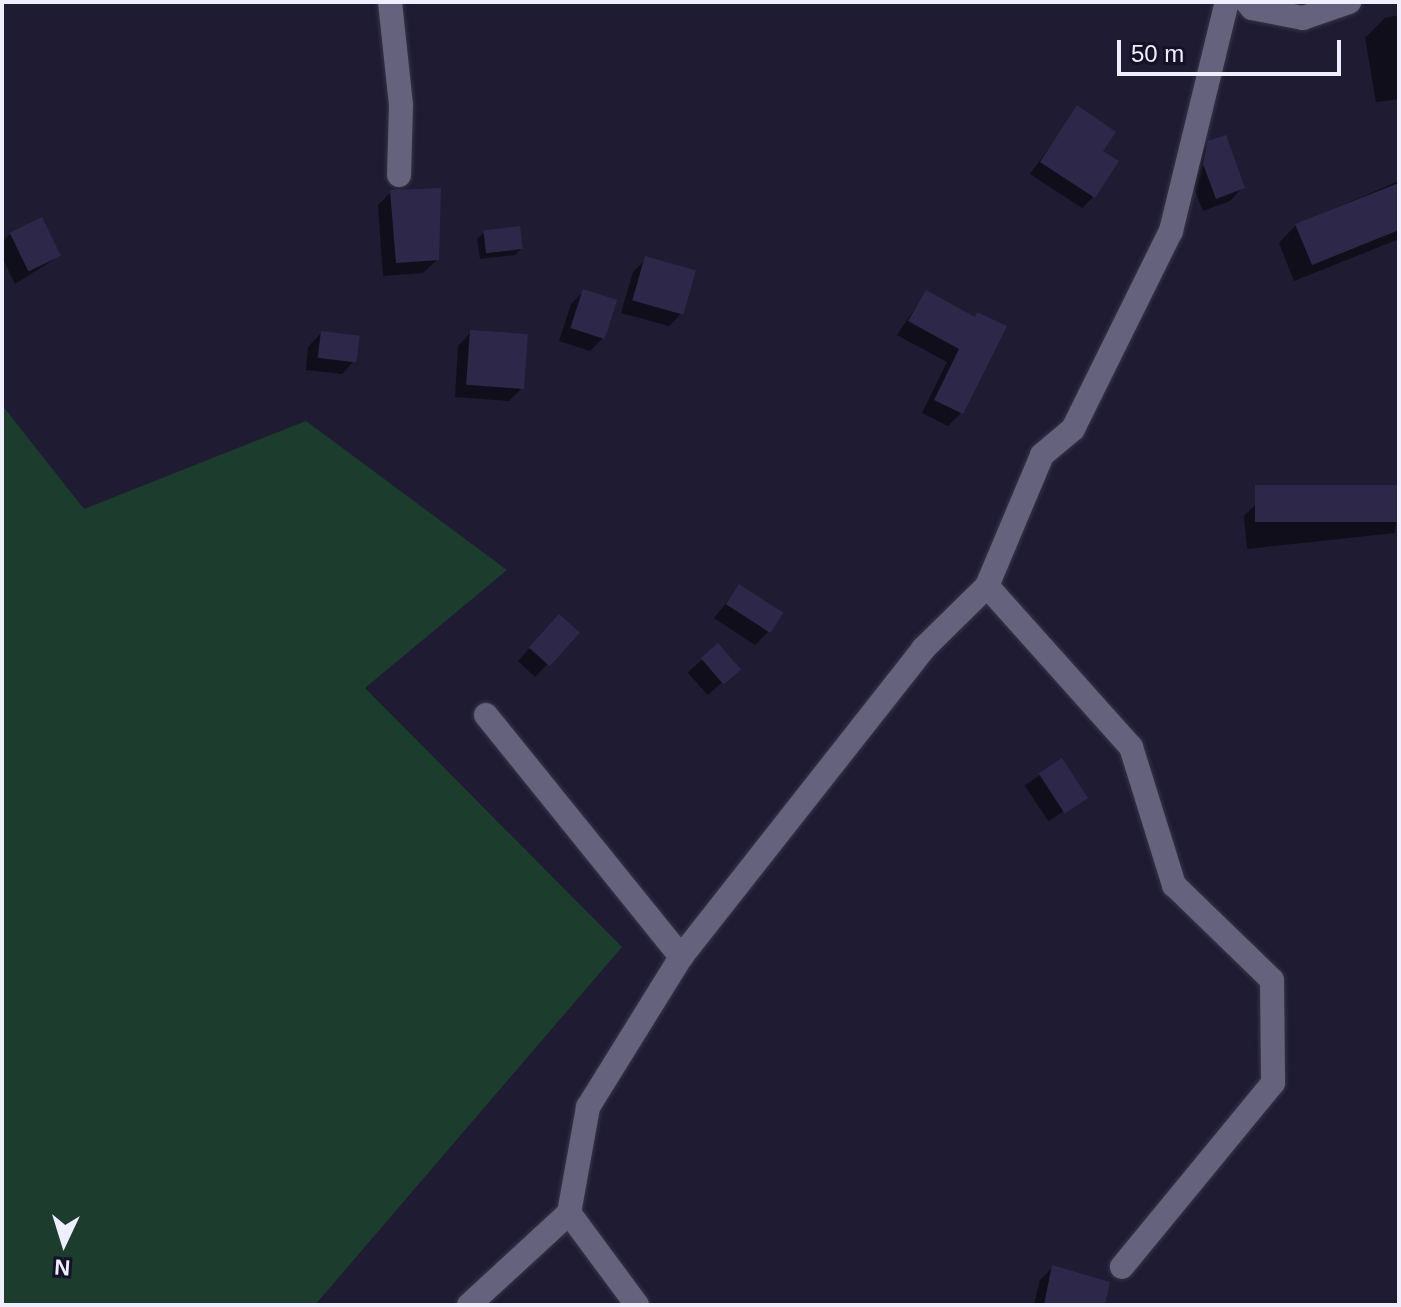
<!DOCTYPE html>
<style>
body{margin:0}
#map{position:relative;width:1401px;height:1307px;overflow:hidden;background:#1e1b32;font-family:Helvetica,sans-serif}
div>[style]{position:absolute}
.green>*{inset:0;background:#1c3c2e}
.shadow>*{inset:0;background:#0007;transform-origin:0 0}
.building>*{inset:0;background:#2d284a;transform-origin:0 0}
.roads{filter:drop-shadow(0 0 2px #373447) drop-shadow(0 0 2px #373447)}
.street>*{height:24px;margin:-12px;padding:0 12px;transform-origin:12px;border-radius:12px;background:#65627d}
span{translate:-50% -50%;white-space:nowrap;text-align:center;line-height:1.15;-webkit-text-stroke:7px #151227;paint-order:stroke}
.frame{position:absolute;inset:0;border:4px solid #efeefe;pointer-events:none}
.north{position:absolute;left:24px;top:1203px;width:80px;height:80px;-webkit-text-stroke:6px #151227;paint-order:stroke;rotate:184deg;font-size:22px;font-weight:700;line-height:32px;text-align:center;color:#efeefe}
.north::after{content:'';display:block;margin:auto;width:28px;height:36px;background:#efeefe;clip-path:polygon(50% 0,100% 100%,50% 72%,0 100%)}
.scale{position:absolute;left:1117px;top:40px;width:224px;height:36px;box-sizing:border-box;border:4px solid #efeefe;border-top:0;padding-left:10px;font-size:24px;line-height:28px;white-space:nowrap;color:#efeefe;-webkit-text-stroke:6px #151227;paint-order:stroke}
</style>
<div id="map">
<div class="green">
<i style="clip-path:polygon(2px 405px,84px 509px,306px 421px,507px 570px,365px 688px,622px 947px,315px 1305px,2px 1305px)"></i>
</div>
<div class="shadow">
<i style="clip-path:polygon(1399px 15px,1399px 99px,1376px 102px,1365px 38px,1385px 18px)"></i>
<i style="clip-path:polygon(1078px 108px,1100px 151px,1093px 197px,1082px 208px,1030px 174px)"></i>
<i style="clip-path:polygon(1210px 143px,1243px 187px,1230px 201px,1203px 211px,1190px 179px,1196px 156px)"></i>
<i style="clip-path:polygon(1399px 181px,1399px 239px,1294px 281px,1279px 243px,1296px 225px)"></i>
<i style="clip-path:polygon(439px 190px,437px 260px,423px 273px,383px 276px,378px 205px,391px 192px)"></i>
<i style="clip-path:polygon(484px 233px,521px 249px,515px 255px,480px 259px,477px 239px)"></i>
<i style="clip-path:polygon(10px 234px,59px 256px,15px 284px,2px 257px,2px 242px)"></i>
<i style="clip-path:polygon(646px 259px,682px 313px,669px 326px,621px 313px,633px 272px)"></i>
<i style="clip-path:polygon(584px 291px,603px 338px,590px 351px,559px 341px,571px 304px)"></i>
<i style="clip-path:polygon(926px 292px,973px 318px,978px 314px,961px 413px,948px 426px,922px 413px,947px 362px,897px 335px)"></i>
<i style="clip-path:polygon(471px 332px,522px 388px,509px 401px,455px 397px,458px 346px)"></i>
<i style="clip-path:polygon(321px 333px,355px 360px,342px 374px,306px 370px,308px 347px)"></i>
<i style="clip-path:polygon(1399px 487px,1395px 533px,1247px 549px,1244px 516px,1257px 503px)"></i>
<i style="clip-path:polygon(739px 587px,768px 632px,755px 645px,714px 618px)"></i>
<i style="clip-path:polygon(546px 630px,577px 633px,535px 677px,518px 661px)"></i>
<i style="left:718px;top:646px;width:30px;height:40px;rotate:49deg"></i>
<i style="left:1061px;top:761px;width:43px;height:44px;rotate:56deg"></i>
<i style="clip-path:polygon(1053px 1267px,1103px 1305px,1034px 1305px,1040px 1280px)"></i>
</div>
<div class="building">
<i style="clip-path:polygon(1077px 105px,1116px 132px,1103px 151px,1119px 161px,1095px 198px,1040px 162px)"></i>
<i style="clip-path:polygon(1226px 135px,1245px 188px,1216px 199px,1203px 164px,1208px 141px)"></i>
<i style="clip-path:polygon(1399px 183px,1399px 230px,1312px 265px,1295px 224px)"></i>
<i style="clip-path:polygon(441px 188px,439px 260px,396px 263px,390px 190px)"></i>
<i style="left:42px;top:217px;width:43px;height:36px;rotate:64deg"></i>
<i style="left:520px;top:226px;width:23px;height:37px;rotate:83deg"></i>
<i style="left:645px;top:256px;width:53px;height:46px;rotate:16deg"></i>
<i style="left:583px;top:289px;width:36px;height:41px;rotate:18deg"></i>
<i style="clip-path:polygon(926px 290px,975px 317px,977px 312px,1007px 326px,963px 414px,934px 400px,959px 349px,908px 321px)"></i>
<i style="left:470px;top:330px;width:58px;height:55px;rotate:4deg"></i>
<i style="left:321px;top:331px;width:39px;height:27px;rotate:7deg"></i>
<i style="left:1399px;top:485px;width:37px;height:144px;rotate:90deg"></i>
<i style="left:739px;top:584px;width:53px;height:24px;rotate:33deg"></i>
<i style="left:559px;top:614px;width:28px;height:45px;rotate:42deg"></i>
<i style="left:718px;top:643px;width:35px;height:23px;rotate:49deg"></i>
<i style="left:1062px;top:758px;width:48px;height:28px;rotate:57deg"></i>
<i style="clip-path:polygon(1052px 1265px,1110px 1282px,1105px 1305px,1044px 1305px)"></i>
</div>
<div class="roads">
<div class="street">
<i style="left:390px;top:2px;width:104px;rotate:83.9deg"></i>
<i style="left:401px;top:105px;width:70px;rotate:91.6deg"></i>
<i style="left:1247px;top:2px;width:8px;rotate:50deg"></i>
<i style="left:1252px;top:8px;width:52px;rotate:11.1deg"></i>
<i style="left:1303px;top:18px;width:49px;rotate:-19.2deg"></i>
<i style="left:987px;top:586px;width:216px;rotate:48.2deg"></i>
<i style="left:1131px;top:747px;width:145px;rotate:72.7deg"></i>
<i style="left:1174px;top:885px;width:136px;rotate:44.1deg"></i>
<i style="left:1272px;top:980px;width:103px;rotate:89.4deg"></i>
<i style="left:1273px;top:1083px;width:238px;rotate:129.4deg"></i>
<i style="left:486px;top:715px;width:311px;rotate:51.1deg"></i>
<i style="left:569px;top:1213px;width:114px;rotate:53.5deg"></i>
<i style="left:469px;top:1305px;width:136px;rotate:-42.6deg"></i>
<i style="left:569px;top:1213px;width:108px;rotate:-79.8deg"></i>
<i style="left:588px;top:1107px;width:176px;rotate:-58.2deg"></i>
<i style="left:681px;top:957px;width:392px;rotate:-51.8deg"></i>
<i style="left:923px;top:649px;width:90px;rotate:-44.5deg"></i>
<i style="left:987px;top:586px;width:142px;rotate:-67.2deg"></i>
<i style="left:1042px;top:455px;width:40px;rotate:-40deg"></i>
<i style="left:1073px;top:429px;width:221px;rotate:-63.7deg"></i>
<i style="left:1171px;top:231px;width:236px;rotate:-76.3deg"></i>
</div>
</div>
<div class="frame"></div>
<div class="north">N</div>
<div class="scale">50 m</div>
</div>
